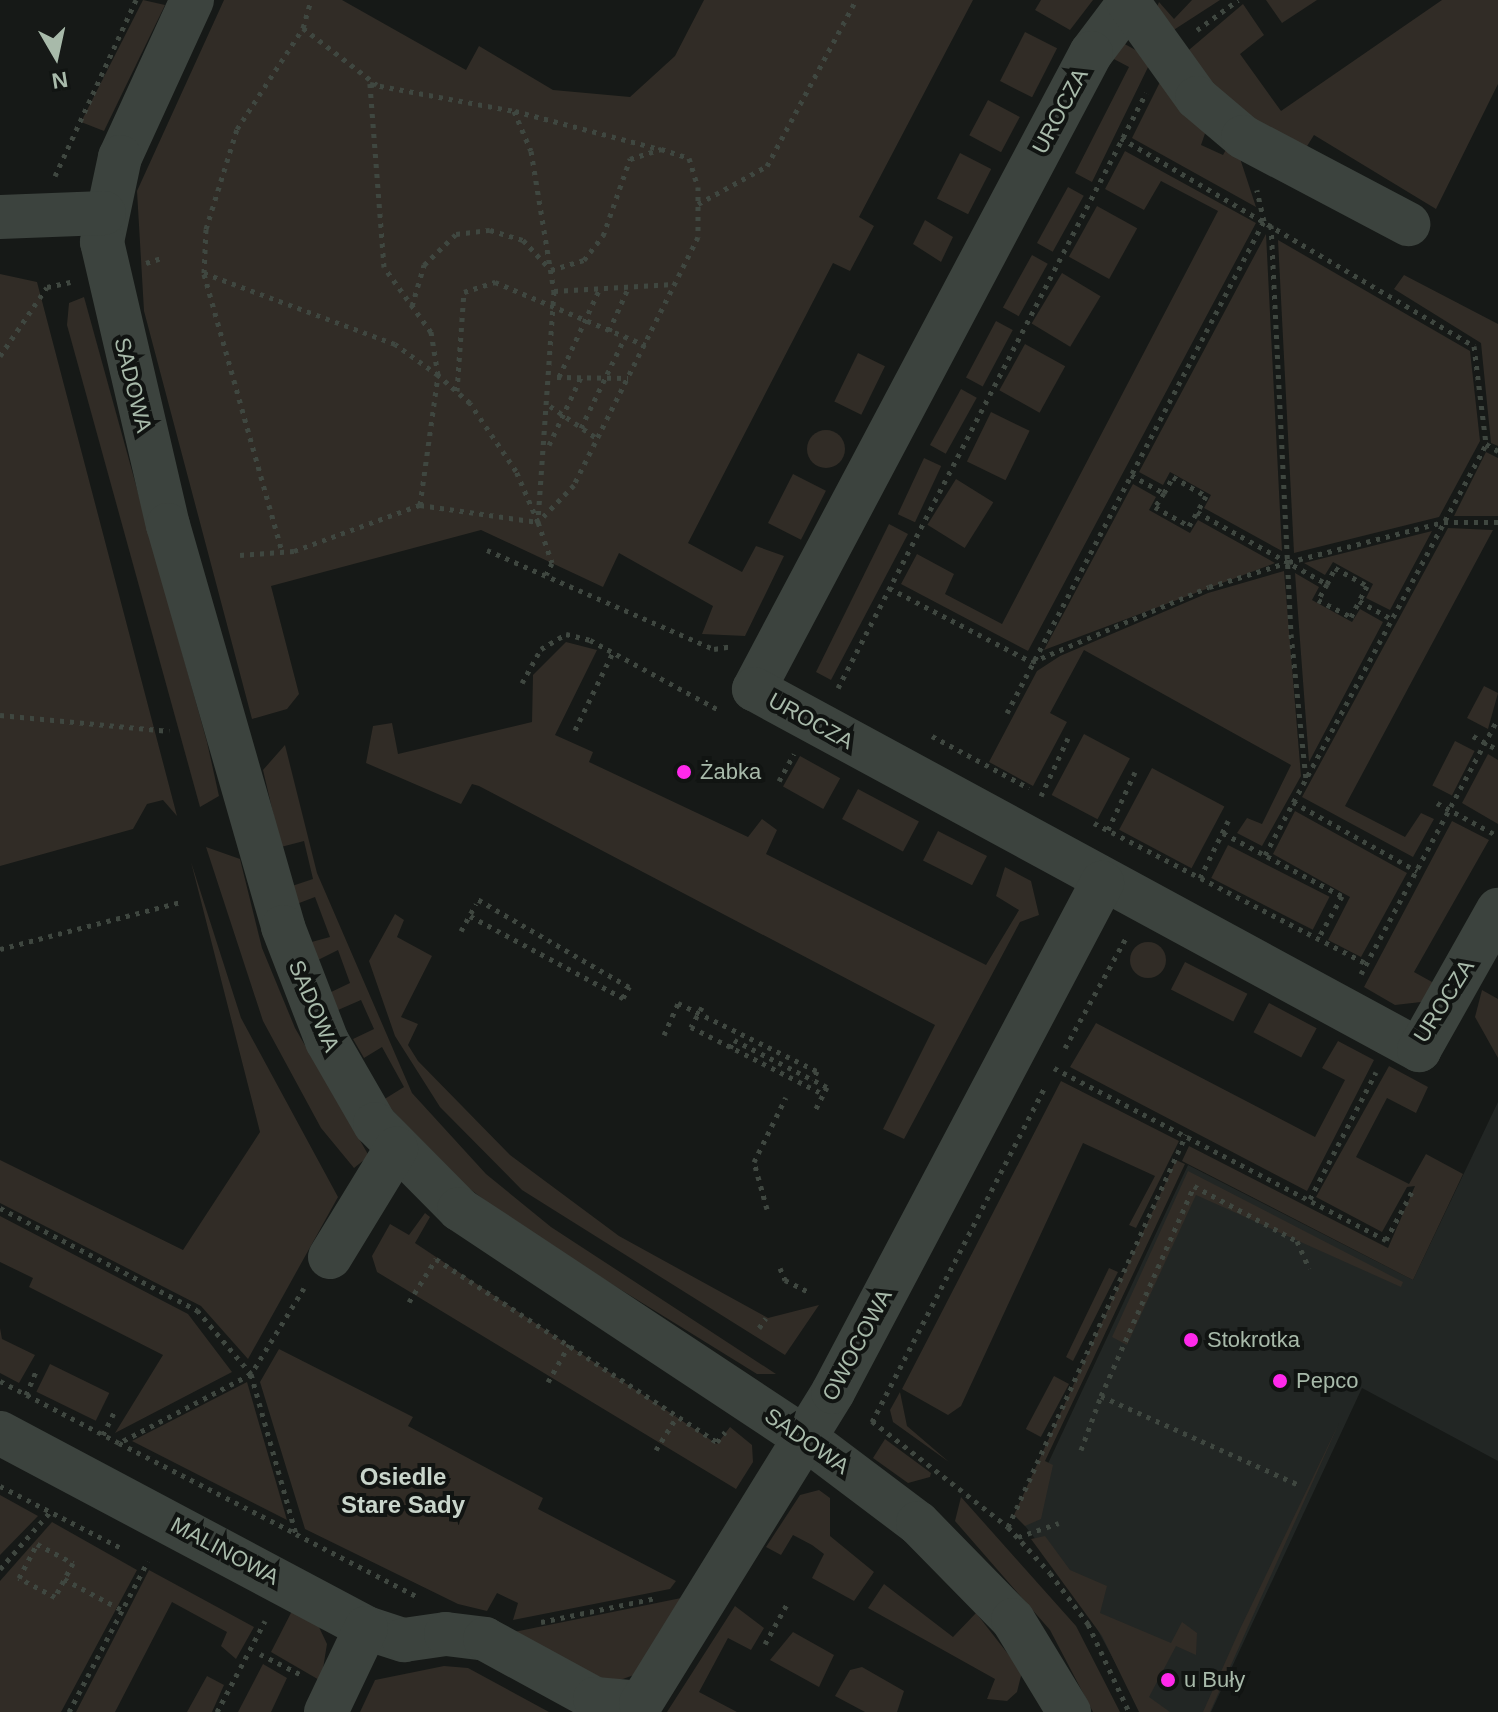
<!DOCTYPE html>
<meta charset="utf-8">
<style>
body{margin:0}
#map{position:relative;width:1498px;height:1712px;overflow:hidden;background:#161917;font-family:Helvetica,sans-serif}
div>[style]{position:absolute}
.built>*{inset:0;background:#222624}
.green>*{inset:0;background:#312c26;transform-origin:0 0}
.round{border-radius:50%}
.path>*{height:5px;margin-top:-2.5px;transform-origin:0;background:repeating-linear-gradient(90deg,#3f4740 0 4px,transparent 0 10px)}
.minor>*{height:44px;margin:-22px;padding:0 22px;transform-origin:22px;border-radius:22px;background:#3c433e}
.dots>*{width:22px;height:22px;translate:-50% -50%;box-sizing:border-box;border:4px solid #111412;border-radius:50%}
span{translate:-50% -50%;white-space:nowrap;text-align:center;line-height:1.15;-webkit-text-stroke:8px #111412;paint-order:stroke}
.street-label{font-size:22px;color:#a8baaa}
.poi-label{font-size:22px;color:#a8baaa}
.left{translate:0 -50%;text-align:left}
.neighbourhood-label{font-size:24px;color:#c9d5cb;font-weight:700}
.north{position:absolute;left:16px;top:16px;width:80px;height:80px;-webkit-text-stroke:6px #111412;paint-order:stroke;rotate:171deg;font-size:22px;font-weight:700;line-height:32px;text-align:center;color:#a8baaa}
.north::after{content:'';display:block;margin:auto;width:28px;height:36px;background:#a8baaa;clip-path:polygon(50% 0,100% 100%,50% 72%,0 100%)}
</style>
<div id="map">
<div class="built">
<i style="clip-path:polygon(1498px 1102px,1498px 1461px,1362px 1388px,1211px 1712px,1142px 1712px,1076px 1590px,1021px 1521px,1188px 1165px,1413px 1280px)"></i>
</div>
<div class="green">
<i style="clip-path:polygon(143px 0,165px 5px,104px 131px,81px 122px)"></i>
<i style="clip-path:polygon(224px 0,342px 0,466px 70px,479px 46px,553px 90px,630px 97px,675px 56px,704px 0,973px 0,859px 217px,874px 226px,850px 271px,833px 263px,688px 543px,742px 572px,756px 546px,784px 556px,745px 636px,702px 634px,713px 606px,619px 553px,603px 587px,481px 530px,271px 586px,299px 694px,287px 709px,252px 719px,144px 311px,137px 191px)"></i>
<i style="clip-path:polygon(1041px 0,1093px 0,1070px 30px,1035px 10px)"></i>
<i style="clip-path:polygon(1192px 0,1220px 0,1169px 33px,1155px 12px,1159px 2px,1174px 19px)"></i>
<i style="clip-path:polygon(1266px 0,1317px 0,1282px 23px)"></i>
<i style="clip-path:polygon(1442px 0,1498px 0,1498px 84px,1436px 209px,1314px 135px,1299px 159px,1251px 131px,1183px 55px,1243px 4px,1264px 35px,1240px 54px,1281px 111px)"></i>
<i style="left:1025px;top:32px;width:36px;height:55px;rotate:27deg"></i>
<i style="clip-path:polygon(1121px 42px,1152px 59px,1092px 182px,1075px 173px,1129px 67px,1110px 57px)"></i>
<i style="clip-path:polygon(1164px 74px,1209px 122px,1201px 145px,1223px 155px,1233px 137px,1256px 207px,1132px 138px)"></i>
<i style="left:988px;top:100px;width:36px;height:40px;rotate:28deg"></i>
<i style="clip-path:polygon(1125px 151px,1256px 223px,1028px 651px,901px 584px,917px 554px,954px 574px,945px 594px,1002px 624px,1218px 211px,1161px 181px,1144px 210px,1105px 189px)"></i>
<i style="left:960px;top:153px;width:35px;height:51px;rotate:27deg"></i>
<i style="left:1068px;top:187px;width:18px;height:64px;rotate:29deg"></i>
<i style="left:1097px;top:206px;width:46px;height:58px;rotate:29deg"></i>
<i style="clip-path:polygon(925px 220px,953px 237px,941px 262px,913px 244px)"></i>
<i style="clip-path:polygon(1266px 234px,1282px 551px,1204px 508px,1211px 495px,1170px 472px,1163px 485px,1139px 472px)"></i>
<i style="clip-path:polygon(1278px 240px,1470px 351px,1480px 441px,1439px 517px,1294px 553px)"></i>
<i style="left:1032px;top:255px;width:18px;height:60px;rotate:29deg"></i>
<i style="left:1062px;top:273px;width:45px;height:59px;rotate:31deg"></i>
<i style="clip-path:polygon(0 274px,37px 282px,177px 816px,163px 800px,147px 804px,133px 829px,0 866px)"></i>
<i style="clip-path:polygon(1404px 275px,1498px 324px,1498px 446px,1491px 443px,1481px 343px,1394px 289px)"></i>
<i style="clip-path:polygon(84px 297px,207px 742px,219px 796px,200px 807px,67px 325px,69px 303px)"></i>
<i style="left:996px;top:321px;width:19px;height:64px;rotate:28deg"></i>
<i style="left:1025px;top:344px;width:46px;height:53px;rotate:29deg"></i>
<i style="left:858px;top:353px;width:30px;height:54px;rotate:26deg"></i>
<i style="left:961px;top:389px;width:18px;height:64px;rotate:29deg"></i>
<i style="left:991px;top:412px;width:43px;height:55px;rotate:26deg"></i>
<i class="round" style="left:807px;top:430px;width:38px;height:38px"></i>
<i style="clip-path:polygon(1486px 452px,1498px 458px,1498px 516px,1454px 516px)"></i>
<i style="left:924px;top:458px;width:19px;height:62px;rotate:25deg"></i>
<i style="left:793px;top:474px;width:37px;height:55px;rotate:27deg"></i>
<i style="left:956px;top:479px;width:44px;height:54px;rotate:32deg"></i>
<i style="clip-path:polygon(1133px 484px,1156px 497px,1149px 510px,1190px 533px,1198px 520px,1275px 563px,1044px 650px)"></i>
<i style="clip-path:polygon(889px 524px,908px 534px,831px 680px,816px 672px)"></i>
<i style="clip-path:polygon(1448px 528px,1493px 530px,1345px 806px,1405px 837px,1421px 813px,1434px 819px,1413px 857px,1302px 797px)"></i>
<i style="clip-path:polygon(1432px 531px,1390px 610px,1366px 598px,1373px 584px,1333px 562px,1325px 575px,1304px 563px)"></i>
<i style="clip-path:polygon(1284px 571px,1301px 776px,1262px 846px,1237px 833px,1247px 818px,1262px 824px,1291px 765px,1084px 650px,1050px 713px,1067px 722px,1033px 786px,989px 762px,1037px 671px,1060px 656px,1208px 593px)"></i>
<i style="clip-path:polygon(1295px 573px,1319px 587px,1312px 600px,1352px 622px,1360px 609px,1383px 622px,1309px 762px)"></i>
<i style="clip-path:polygon(566px 642px,597px 650px,555px 735px,593px 752px,589px 762px,748px 837px,762px 819px,777px 830px,766px 854px,986px 965px,1019px 910px,996px 896px,1005px 867px,1031px 881px,1039px 915px,1020px 922px,904px 1139px,883px 1129px,935px 1025px,479px 786px,472px 784px,461px 804px,366px 763px,373px 726px,392px 723px,398px 754px,532px 722px,533px 675px)"></i>
<i style="clip-path:polygon(1484px 686px,1498px 693px,1488px 729px,1467px 718px)"></i>
<i style="left:1084px;top:734px;width:52px;height:69px;rotate:28deg"></i>
<i style="left:1455px;top:741px;width:22px;height:50px;rotate:27deg"></i>
<i style="clip-path:polygon(285px 745px,317px 873px,412px 1093px,486px 1174px,551px 1227px,776px 1374px,757px 1374px,526px 1231px,455px 1178px,383px 1100px,404px 1087px,382px 1047px,364px 1058px,353px 1039px,374px 1029px,361px 1000px,338px 1010px,329px 993px,350px 983px,338px 950px,316px 961px,308px 943px,330px 937px,315px 897px,294px 905px,289px 887px,313px 879px,304px 841px,281px 847px,263px 770px)"></i>
<i style="clip-path:polygon(1488px 754px,1498px 760px,1498px 824px,1462px 803px)"></i>
<i style="left:800px;top:756px;width:46px;height:35px;rotate:29deg"></i>
<i style="left:1152px;top:768px;width:82px;height:70px;rotate:28deg"></i>
<i style="left:858px;top:789px;width:69px;height:34px;rotate:28deg"></i>
<i style="clip-path:polygon(1295px 811px,1407px 873px,1361px 957px,1328px 940px,1350px 897px,1273px 854px)"></i>
<i style="clip-path:polygon(1452px 821px,1489px 840px,1414px 972px,1441px 987px,1421px 1002px,1395px 1005px,1364px 987px)"></i>
<i style="left:938px;top:831px;width:55px;height:33px;rotate:27deg"></i>
<i style="left:1228px;top:845px;width:114px;height:37px;rotate:27deg"></i>
<i style="clip-path:polygon(206px 847px,240px 859px,262px 948px,295px 1028px,369px 1156px,354px 1168px,321px 1128px,263px 1021px)"></i>
<i style="clip-path:polygon(191px 862px,241px 1018px,338px 1197px,248px 1359px,201px 1306px,0 1203px,0 1160px,183px 1250px,260px 1132px)"></i>
<i style="clip-path:polygon(395px 914px,404px 920px,397px 937px,432px 956px,401px 1017px,418px 1024px,408px 1045px,418px 1061px,510px 1155px,619px 1236px,768px 1318px,819px 1305px,785px 1355px,522px 1190px,440px 1107px,395px 1036px,369px 961px)"></i>
<i class="round" style="left:1130px;top:942px;width:36px;height:36px"></i>
<i style="left:1185px;top:962px;width:70px;height:31px;rotate:27deg"></i>
<i style="clip-path:polygon(1482px 990px,1498px 999px,1498px 1058px,1475px 1017px)"></i>
<i style="left:1269px;top:1003px;width:54px;height:33px;rotate:28deg"></i>
<i style="clip-path:polygon(1096px 1023px,1315px 1137px,1345px 1080px,1322px 1068px,1338px 1041px,1374px 1060px,1307px 1191px,1070px 1067px)"></i>
<i style="clip-path:polygon(1389px 1066px,1428px 1087px,1416px 1113px,1387px 1098px,1356px 1157px,1409px 1184px,1426px 1154px,1463px 1174px,1413px 1280px,1182px 1161px,1189px 1146px,1388px 1248px,1415px 1186px,1407px 1187px,1382px 1232px,1316px 1197px)"></i>
<i style="clip-path:polygon(1061px 1081px,1179px 1141px,1136px 1228px,1129px 1225px,1155px 1176px,1083px 1143px,961px 1406px,948px 1415px,902px 1389px)"></i>
<i style="clip-path:polygon(1176px 1160px,1185px 1164px,1045px 1461px,1053px 1465px,1041px 1519px,1025px 1526px,1014px 1515px)"></i>
<i style="clip-path:polygon(1188px 1171px,1403px 1282px,1401px 1287px,1196px 1195px,1127px 1345px,1112px 1337px)"></i>
<i style="clip-path:polygon(425px 1213px,430px 1217px,415px 1243px,717px 1444px,730px 1427px,752px 1445px,753px 1462px,736px 1489px,377px 1272px,372px 1256px,390px 1224px,409px 1235px)"></i>
<i style="clip-path:polygon(0 1216px,188px 1314px,232px 1372px,115px 1433px,163px 1355px,29px 1287px,33px 1278px,0 1262px)"></i>
<i style="clip-path:polygon(1109px 1268px,1118px 1272px,1073px 1361px,1066px 1357px)"></i>
<i style="clip-path:polygon(0 1328px,2px 1339px,35px 1355px,19px 1383px,0 1373px)"></i>
<i style="clip-path:polygon(279px 1349px,413px 1417px,408px 1426px,543px 1498px,538px 1509px,676px 1581px,670px 1589px,513px 1620px,518px 1603px,497px 1593px,487px 1611px,458px 1604px,305px 1529px,260px 1382px)"></i>
<i style="left:50px;top:1364px;width:66px;height:31px;rotate:26deg"></i>
<i style="left:1054px;top:1376px;width:17px;height:60px;rotate:28deg"></i>
<i style="clip-path:polygon(247px 1382px,287px 1520px,132px 1441px)"></i>
<i style="clip-path:polygon(900px 1392px,907px 1426px,949px 1462px,893px 1422px,890px 1410px)"></i>
<i style="clip-path:polygon(1339px 1423px,1210px 1712px,1203px 1712px,1240px 1629px)"></i>
<i style="clip-path:polygon(885px 1439px,931px 1473px,930px 1477px,908px 1483px,873px 1458px)"></i>
<i style="clip-path:polygon(819px 1490px,830px 1498px,830px 1536px,874px 1572px,854px 1601px,812px 1578px,824px 1554px,812px 1545px,793px 1535px,781px 1555px,766px 1547px,800px 1495px)"></i>
<i style="clip-path:polygon(0 1495px,38px 1516px,0 1555px)"></i>
<i style="clip-path:polygon(961px 1497px,1076px 1626px,1120px 1712px,1093px 1712px,1050px 1630px,955px 1521px)"></i>
<i style="clip-path:polygon(52px 1522px,137px 1570px,61px 1712px,0 1712px,0 1581px)"></i>
<i style="clip-path:polygon(1045px 1536px,1070px 1570px,1107px 1586px,1100px 1613px,1171px 1643px,1182px 1622px,1197px 1633px,1196px 1655px,1176px 1646px,1149px 1697px,1170px 1712px,1139px 1712px,1102px 1636px,1031px 1539px)"></i>
<i style="clip-path:polygon(149px 1570px,254px 1627px,236px 1659px,221px 1646px,227px 1632px,172px 1602px,115px 1712px,76px 1712px)"></i>
<i style="clip-path:polygon(884px 1584px,953px 1637px,976px 1613px,1022px 1672px,1017px 1692px,1007px 1701px,987px 1699px,995px 1679px,868px 1608px)"></i>
<i style="clip-path:polygon(691px 1596px,634px 1675px,620px 1680px,608px 1681px,509px 1633px)"></i>
<i style="clip-path:polygon(735px 1606px,764px 1628px,751px 1650px,728px 1638px,699px 1692px,737px 1712px,667px 1712px)"></i>
<i style="clip-path:polygon(294px 1607px,318px 1625px,327px 1644px,321px 1681px,271px 1652px)"></i>
<i style="clip-path:polygon(793px 1632px,834px 1655px,819px 1687px,770px 1660px)"></i>
<i style="clip-path:polygon(263px 1664px,287px 1678px,271px 1712px,238px 1712px)"></i>
<i style="clip-path:polygon(444px 1666px,468px 1668px,549px 1712px,360px 1712px,375px 1680px)"></i>
<i style="clip-path:polygon(862px 1667px,904px 1691px,897px 1712px,865px 1712px,835px 1696px,850px 1670px)"></i>
<i style="clip-path:polygon(207px 1676px,224px 1685px,212px 1712px,187px 1712px)"></i>
</div>
<div class="path">
<i style="left:303px;top:28px;width:93px;rotate:37.6deg"></i>
<i style="left:1197px;top:30px;width:51px;rotate:-36.2deg"></i>
<i style="left:515px;top:111px;width:150px;rotate:14.7deg"></i>
<i style="left:1121px;top:138px;width:410px;rotate:30.5deg"></i>
<i style="left:1474px;top:346px;width:99px;rotate:83deg"></i>
<i style="left:1486px;top:444px;width:14px;rotate:30deg"></i>
<i style="left:55px;top:176px;width:194px;rotate:-65.3deg"></i>
<i style="left:698px;top:204px;width:79px;rotate:-28.8deg"></i>
<i style="left:767px;top:166px;width:188px;rotate:-61.8deg"></i>
<i style="left:1271px;top:225px;width:409px;rotate:87.2deg"></i>
<i style="left:1291px;top:634px;width:146px;rotate:84.1deg"></i>
<i style="left:146px;top:263px;width:19px;rotate:-18deg"></i>
<i style="left:204px;top:274px;width:288px;rotate:74.3deg"></i>
<i style="left:554px;top:291px;width:120px;rotate:-3.3deg"></i>
<i style="left:412px;top:306px;width:43px;rotate:-73.7deg"></i>
<i style="left:424px;top:265px;width:45px;rotate:-44.1deg"></i>
<i style="left:456px;top:234px;width:34px;rotate:-7deg"></i>
<i style="left:490px;top:230px;width:34px;rotate:17deg"></i>
<i style="left:523px;top:240px;width:41px;rotate:47deg"></i>
<i style="left:551px;top:270px;width:34px;rotate:-17deg"></i>
<i style="left:584px;top:260px;width:31px;rotate:-52deg"></i>
<i style="left:603px;top:236px;width:82px;rotate:-70.7deg"></i>
<i style="left:630px;top:159px;width:33px;rotate:-18deg"></i>
<i style="left:661px;top:149px;width:29px;rotate:18deg"></i>
<i style="left:689px;top:158px;width:30px;rotate:73deg"></i>
<i style="left:698px;top:187px;width:50px;rotate:90deg"></i>
<i style="left:698px;top:237px;width:277px;rotate:116.6deg"></i>
<i style="left:574px;top:485px;width:52px;rotate:134.2deg"></i>
<i style="left:538px;top:522px;width:43px;rotate:71.1deg"></i>
<i style="left:552px;top:563px;width:13px;rotate:117deg"></i>
<i style="left:609px;top:331px;width:49px;rotate:-66deg"></i>
<i style="left:0;top:356px;width:83px;rotate:-55.7deg"></i>
<i style="left:47px;top:287px;width:24px;rotate:-12deg"></i>
<i style="left:557px;top:377px;width:71px;rotate:0.8deg"></i>
<i style="left:559px;top:377px;width:98px;rotate:-65.3deg"></i>
<i style="left:457px;top:391px;width:99px;rotate:-86deg"></i>
<i style="left:464px;top:292px;width:33px;rotate:-18deg"></i>
<i style="left:495px;top:282px;width:163px;rotate:22.8deg"></i>
<i style="left:550px;top:406px;width:58px;rotate:34.5deg"></i>
<i style="left:581px;top:428px;width:101px;rotate:-64.2deg"></i>
<i style="left:549px;top:445px;width:75px;rotate:-64.8deg"></i>
<i style="left:1131px;top:475px;width:38px;rotate:29deg"></i>
<i style="left:1164px;top:493px;width:18px;rotate:-61deg"></i>
<i style="left:1173px;top:477px;width:38px;rotate:30deg"></i>
<i style="left:1206px;top:496px;width:18px;rotate:119deg"></i>
<i style="left:1197px;top:512px;width:149px;rotate:29deg"></i>
<i style="left:1327px;top:584px;width:18px;rotate:-63deg"></i>
<i style="left:1335px;top:568px;width:37px;rotate:29deg"></i>
<i style="left:1367px;top:586px;width:17px;rotate:118deg"></i>
<i style="left:1359px;top:601px;width:37px;rotate:29deg"></i>
<i style="left:1164px;top:493px;width:17px;rotate:123deg"></i>
<i style="left:1155px;top:507px;width:39px;rotate:29deg"></i>
<i style="left:1189px;top:526px;width:16px;rotate:-60deg"></i>
<i style="left:420px;top:505px;width:119px;rotate:8.2deg"></i>
<i style="left:487px;top:550px;width:248px;rotate:23.6deg"></i>
<i style="left:714px;top:649px;width:19px;rotate:-9deg"></i>
<i style="left:240px;top:555px;width:54px;rotate:-4.2deg"></i>
<i style="left:294px;top:551px;width:134px;rotate:-20.1deg"></i>
<i style="left:420px;top:505px;width:131px;rotate:-82.1deg"></i>
<i style="left:438px;top:375px;width:44px;rotate:-99.2deg"></i>
<i style="left:431px;top:332px;width:80px;rotate:-125.9deg"></i>
<i style="left:384px;top:267px;width:184px;rotate:-94.4deg"></i>
<i style="left:370px;top:84px;width:147px;rotate:10.6deg"></i>
<i style="left:514px;top:111px;width:43px;rotate:67deg"></i>
<i style="left:531px;top:151px;width:142px;rotate:80.7deg"></i>
<i style="left:554px;top:291px;width:232px;rotate:94deg"></i>
<i style="left:538px;top:522px;width:56px;rotate:-113.3deg"></i>
<i style="left:516px;top:471px;width:82px;rotate:-124.1deg"></i>
<i style="left:470px;top:403px;width:43px;rotate:-138.8deg"></i>
<i style="left:438px;top:375px;width:53px;rotate:-144.2deg"></i>
<i style="left:395px;top:344px;width:204px;rotate:-159.6deg"></i>
<i style="left:204px;top:273px;width:44px;rotate:-87.4deg"></i>
<i style="left:206px;top:229px;width:105px;rotate:-72.8deg"></i>
<i style="left:237px;top:129px;width:121px;rotate:-56.8deg"></i>
<i style="left:303px;top:28px;width:29px;rotate:-74deg"></i>
<i style="left:1327px;top:584px;width:18px;rotate:119deg"></i>
<i style="left:1318px;top:600px;width:37px;rotate:27deg"></i>
<i style="left:1351px;top:617px;width:18px;rotate:-63deg"></i>
<i style="left:889px;top:588px;width:161px;rotate:27.4deg"></i>
<i style="left:1032px;top:662px;width:192px;rotate:-23deg"></i>
<i style="left:1209px;top:587px;width:84px;rotate:-17.4deg"></i>
<i style="left:1289px;top:562px;width:160px;rotate:-14.5deg"></i>
<i style="left:1444px;top:522px;width:54px"></i>
<i style="left:522px;top:683px;width:39px;rotate:-61deg"></i>
<i style="left:541px;top:649px;width:29px;rotate:-31deg"></i>
<i style="left:566px;top:634px;width:25px;rotate:14deg"></i>
<i style="left:590px;top:640px;width:147px;rotate:28.5deg"></i>
<i style="left:838px;top:688px;width:670px;rotate:-62.63deg"></i>
<i style="left:1007px;top:713px;width:555px;rotate:-62.42deg"></i>
<i style="left:1264px;top:221px;width:32px;rotate:-103deg"></i>
<i style="left:0;top:715px;width:170px;rotate:5.4deg"></i>
<i style="left:575px;top:730px;width:85px;rotate:-64deg"></i>
<i style="left:932px;top:736px;width:110px;rotate:28.2deg"></i>
<i style="left:1473px;top:736px;width:29px;rotate:29deg"></i>
<i style="left:779px;top:781px;width:31px;rotate:-61deg"></i>
<i style="left:1041px;top:796px;width:64px;rotate:-65deg"></i>
<i style="left:1293px;top:802px;width:142px;rotate:29.1deg"></i>
<i style="left:1437px;top:803px;width:69px;rotate:28.4deg"></i>
<i style="left:1094px;top:823px;width:307px;rotate:27.3deg"></i>
<i style="left:1108px;top:830px;width:64px;rotate:-65deg"></i>
<i style="left:1223px;top:833px;width:135px;rotate:27.9deg"></i>
<i style="left:1342px;top:896px;width:49px;rotate:119.2deg"></i>
<i style="left:1265px;top:855px;width:467px;rotate:-61.7deg"></i>
<i style="left:1200px;top:878px;width:64px;rotate:-63.8deg"></i>
<i style="left:470px;top:916px;width:174px;rotate:28.2deg"></i>
<i style="left:623px;top:998px;width:13px;rotate:-61deg"></i>
<i style="left:629px;top:987px;width:176px;rotate:-149.9deg"></i>
<i style="left:461px;top:931px;width:31px;rotate:-61deg"></i>
<i style="left:0;top:949px;width:186px;rotate:-14.6deg"></i>
<i style="left:1361px;top:974px;width:289px;rotate:-61.8deg"></i>
<i style="left:702px;top:1007px;width:23px;rotate:119deg"></i>
<i style="left:691px;top:1027px;width:148px;rotate:26.9deg"></i>
<i style="left:664px;top:1035px;width:35px;rotate:-66deg"></i>
<i style="left:678px;top:1003px;width:155px;rotate:26.1deg"></i>
<i style="left:817px;top:1071px;width:10px;rotate:114deg"></i>
<i style="left:730px;top:1048px;width:9px;rotate:-63deg"></i>
<i style="left:734px;top:1040px;width:104px;rotate:26.8deg"></i>
<i style="left:827px;top:1087px;width:28px;rotate:117deg"></i>
<i style="left:1065px;top:1048px;width:126px;rotate:-61deg"></i>
<i style="left:1054px;top:1068px;width:374px;rotate:27.4deg"></i>
<i style="left:1386px;top:1240px;width:59px;rotate:-61.7deg"></i>
<i style="left:1310px;top:1199px;width:143px;rotate:-62.5deg"></i>
<i style="left:0;top:1208px;width:222px;rotate:27.4deg"></i>
<i style="left:197px;top:1310px;width:84px;rotate:49.8deg"></i>
<i style="left:251px;top:1374px;width:149px;rotate:152.4deg"></i>
<i style="left:119px;top:1443px;width:198px;rotate:27.1deg"></i>
<i style="left:767px;top:1209px;width:49px;rotate:-105.5deg"></i>
<i style="left:754px;top:1162px;width:72px;rotate:-63.8deg"></i>
<i style="left:780px;top:1268px;width:13px;rotate:67deg"></i>
<i style="left:785px;top:1280px;width:25px;rotate:27deg"></i>
<i style="left:304px;top:1288px;width:101px;rotate:121.6deg"></i>
<i style="left:251px;top:1374px;width:166px;rotate:74.3deg"></i>
<i style="left:296px;top:1534px;width:135px;rotate:27.3deg"></i>
<i style="left:409px;top:1302px;width:51px;rotate:-57.9deg"></i>
<i style="left:436px;top:1259px;width:335px;rotate:33.1deg"></i>
<i style="left:717px;top:1442px;width:13px;rotate:-51deg"></i>
<i style="left:759px;top:1328px;width:12px;rotate:-55deg"></i>
<i style="left:0;top:1381px;width:134px;rotate:27.5deg"></i>
<i style="left:548px;top:1382px;width:43px;rotate:-60.4deg"></i>
<i style="left:26px;top:1395px;width:25px;rotate:-67deg"></i>
<i style="left:1101px;top:1396px;width:230px;rotate:-66.1deg"></i>
<i style="left:1194px;top:1186px;width:117px;rotate:28.1deg"></i>
<i style="left:1297px;top:1241px;width:30px;rotate:66deg"></i>
<i style="left:872px;top:1421px;width:172px;rotate:37.9deg"></i>
<i style="left:1008px;top:1527px;width:62px;rotate:47.6deg"></i>
<i style="left:1050px;top:1573px;width:64px;rotate:53.3deg"></i>
<i style="left:1088px;top:1624px;width:97px;rotate:65deg"></i>
<i style="left:872px;top:1422px;width:375px;rotate:-62.7deg"></i>
<i style="left:103px;top:1435px;width:25px;rotate:-64deg"></i>
<i style="left:656px;top:1450px;width:40px;rotate:-58deg"></i>
<i style="left:1081px;top:1450px;width:58px;rotate:-69.7deg"></i>
<i style="left:1101px;top:1396px;width:215px;rotate:24.2deg"></i>
<i style="left:0;top:1486px;width:138px;rotate:27.1deg"></i>
<i style="left:1008px;top:1527px;width:431px;rotate:-65.6deg"></i>
<i style="left:1018px;top:1537px;width:43px;rotate:-18.9deg"></i>
<i style="left:37px;top:1544px;width:41px;rotate:27.8deg"></i>
<i style="left:73px;top:1563px;width:38px;rotate:118deg"></i>
<i style="left:55px;top:1597px;width:41px;rotate:-152.2deg"></i>
<i style="left:19px;top:1578px;width:38px;rotate:-62deg"></i>
<i style="left:0;top:1569px;width:77px;rotate:-48.7deg"></i>
<i style="left:64px;top:1579px;width:66px;rotate:28.1deg"></i>
<i style="left:541px;top:1622px;width:117px;rotate:-11.8deg"></i>
<i style="left:765px;top:1644px;width:46px;rotate:-61.2deg"></i>
<i style="left:260px;top:1654px;width:45px;rotate:26.6deg"></i>
<i style="left:69px;top:1712px;width:170px;rotate:-62.4deg"></i>
<i style="left:217px;top:1712px;width:103px;rotate:-62.2deg"></i>
</div>
<div class="minor">
<i style="left:192px;top:0;width:173px;rotate:114.6deg"></i>
<i style="left:120px;top:157px;width:87px;rotate:102deg"></i>
<i style="left:102px;top:242px;width:291px;rotate:76.9deg"></i>
<i style="left:168px;top:525px;width:418px;rotate:74deg"></i>
<i style="left:283px;top:927px;width:122px;rotate:68.9deg"></i>
<i style="left:327px;top:1041px;width:96px;rotate:60deg"></i>
<i style="left:375px;top:1124px;width:120px;rotate:45.3deg"></i>
<i style="left:459px;top:1209px;width:415px;rotate:33.5deg"></i>
<i style="left:805px;top:1438px;width:141px;rotate:37deg"></i>
<i style="left:918px;top:1523px;width:136px;rotate:45.6deg"></i>
<i style="left:1013px;top:1620px;width:108px;rotate:58.7deg"></i>
<i style="left:1131px;top:0;width:66px;rotate:127deg"></i>
<i style="left:1091px;top:53px;width:720px;rotate:117.92deg"></i>
<i style="left:754px;top:689px;width:757px;rotate:28.5deg"></i>
<i style="left:1419px;top:1050px;width:161px;rotate:-60.6deg"></i>
<i style="left:1128px;top:2px;width:118px;rotate:54.3deg"></i>
<i style="left:1197px;top:98px;width:60px;rotate:40.3deg"></i>
<i style="left:1243px;top:137px;width:187px;rotate:27.8deg"></i>
<i style="left:0;top:217px;width:104px;rotate:-2.2deg"></i>
<i style="left:330px;top:1257px;width:127px;rotate:-58.6deg"></i>
<i style="left:0;top:1433px;width:415px;rotate:28deg"></i>
<i style="left:366px;top:1628px;width:40px;rotate:18deg"></i>
<i style="left:404px;top:1640px;width:42px;rotate:-8.1deg"></i>
<i style="left:446px;top:1634px;width:39px;rotate:7deg"></i>
<i style="left:485px;top:1639px;width:125px;rotate:28.6deg"></i>
<i style="left:595px;top:1699px;width:46px;rotate:5deg"></i>
<i style="left:641px;top:1703px;width:365px;rotate:-58.3deg"></i>
<i style="left:833px;top:1392px;width:576px;rotate:-62.14deg"></i>
<i style="left:326px;top:1712px;width:93px;rotate:-64.5deg"></i>
</div>
<div class="dots">
<i style="left:684px;top:772px;background:#ff29eb"></i>
<i style="left:1191px;top:1340px;background:#ff29eb"></i>
<i style="left:1280px;top:1381px;background:#ff29eb"></i>
<i style="left:1168px;top:1680px;background:#ff29eb"></i>
</div>
<div class="street-label">
<span style="left:1060px;top:111px;rotate:-62deg">UROCZA</span>
<span style="left:133px;top:385px;rotate:76deg">SADOWA</span>
<span style="left:811px;top:721px;rotate:29deg">UROCZA</span>
<span style="left:1444px;top:1001px;rotate:-58deg">UROCZA</span>
<span style="left:314px;top:1006px;rotate:67deg">SADOWA</span>
<span style="left:857px;top:1345px;rotate:-62deg">OWOCOWA</span>
<span style="left:807px;top:1441px;rotate:35deg">SADOWA</span>
<span style="left:225px;top:1551px;rotate:28deg">MALINOWA</span>
</div>
<div class="poi-label">
<span class="left" style="left:700px;top:772px">Żabka</span>
<span class="left" style="left:1207px;top:1340px">Stokrotka</span>
<span class="left" style="left:1296px;top:1381px">Pepco</span>
<span class="left" style="left:1184px;top:1680px">u Buły</span>
</div>
<div class="neighbourhood-label">
<span style="left:403px;top:1491px">Osiedle<br>Stare Sady</span>
</div>
<div class="north">N</div>
</div>
